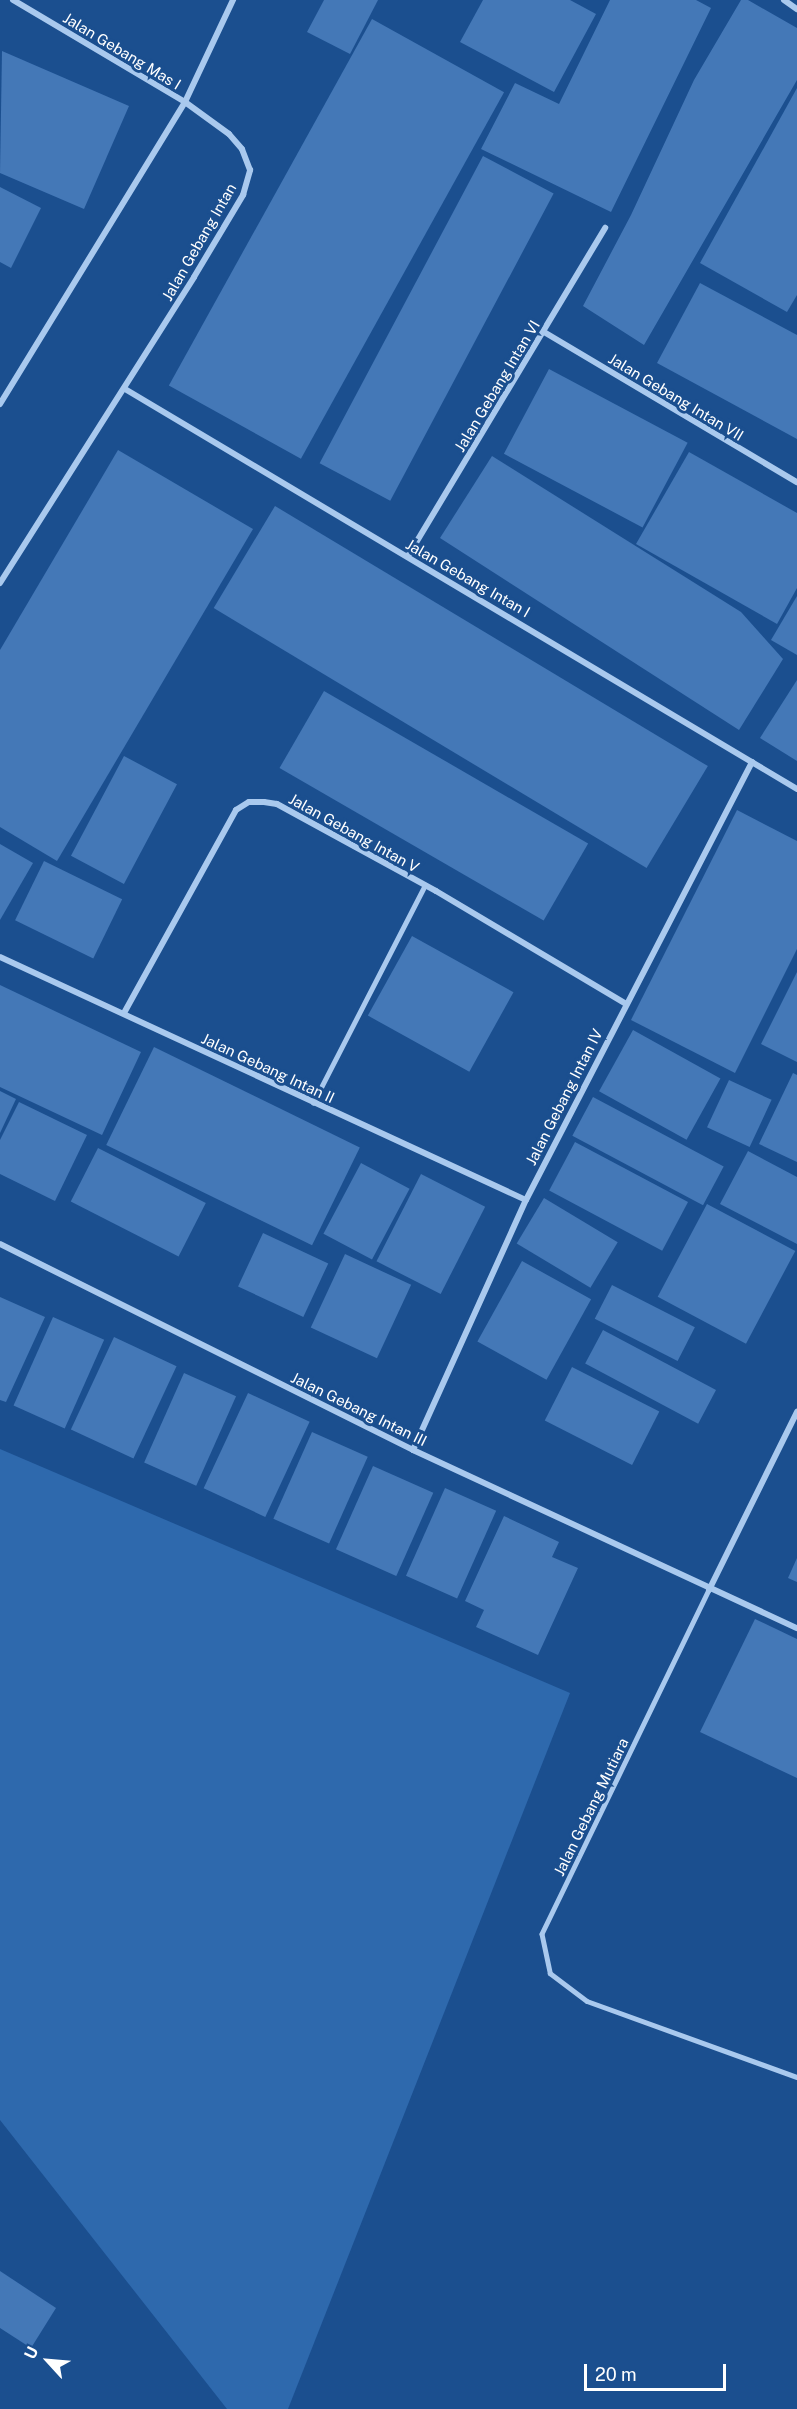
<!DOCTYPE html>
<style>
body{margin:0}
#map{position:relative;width:797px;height:2409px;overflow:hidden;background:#1b4f8f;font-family:"Public Sans",sans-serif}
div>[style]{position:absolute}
.green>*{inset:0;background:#2e69ad}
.building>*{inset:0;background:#4478b7;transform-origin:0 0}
.lane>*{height:4.5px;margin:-2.25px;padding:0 2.25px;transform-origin:2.25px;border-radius:2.25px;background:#a9c9ee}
.street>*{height:6px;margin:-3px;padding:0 3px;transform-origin:3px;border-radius:3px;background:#a9c9ee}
span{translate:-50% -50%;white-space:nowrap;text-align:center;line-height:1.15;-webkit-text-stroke:6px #1b4f8f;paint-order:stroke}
.street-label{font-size:15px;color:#fff}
.north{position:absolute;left:18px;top:2331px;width:60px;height:60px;-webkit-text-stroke:4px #1b4f8f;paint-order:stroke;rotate:296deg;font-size:16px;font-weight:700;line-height:24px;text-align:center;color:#fff}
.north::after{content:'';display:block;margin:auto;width:21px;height:27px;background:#fff;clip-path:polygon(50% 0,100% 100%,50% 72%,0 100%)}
.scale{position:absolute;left:584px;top:2364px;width:142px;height:27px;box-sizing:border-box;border:3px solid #fff;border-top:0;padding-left:8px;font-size:18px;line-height:21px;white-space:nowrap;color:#fff;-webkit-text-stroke:4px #1b4f8f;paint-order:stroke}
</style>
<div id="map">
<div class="green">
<i style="clip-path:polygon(0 1449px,570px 1693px,288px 2409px,227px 2409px,0 2120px)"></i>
</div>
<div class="building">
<i style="clip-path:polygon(324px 0,378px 0,350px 54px,307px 32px)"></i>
<i style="clip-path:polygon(483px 0,570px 0,596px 14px,554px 92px,460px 42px)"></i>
<i style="clip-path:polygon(610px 0,696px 0,711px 8px,611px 212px,481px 149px,515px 83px,559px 104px)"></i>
<i style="clip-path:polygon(741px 0,748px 0,797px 28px,797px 80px,644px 345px,583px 306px,631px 215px,694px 80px)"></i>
<i style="left:372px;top:19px;width:151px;height:419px;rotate:29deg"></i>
<i style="clip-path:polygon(2px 51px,129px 106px,84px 209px,0 173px)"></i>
<i style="clip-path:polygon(797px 88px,797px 295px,787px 312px,700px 263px)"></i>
<i style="left:483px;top:156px;width:80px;height:348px;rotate:28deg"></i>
<i style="clip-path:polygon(0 187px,41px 208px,11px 268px,0 262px)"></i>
<i style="clip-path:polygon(700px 283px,797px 335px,797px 439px,657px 363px)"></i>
<i style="left:549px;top:369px;width:157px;height:96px;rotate:28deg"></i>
<i style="clip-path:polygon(118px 450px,253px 529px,57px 861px,0 827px,0 650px)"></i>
<i style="clip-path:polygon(689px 452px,797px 513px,797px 588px,777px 624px,636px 544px)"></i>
<i style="clip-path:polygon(492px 456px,741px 612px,783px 659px,739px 730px,440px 538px)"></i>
<i style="left:275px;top:506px;width:505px;height:119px;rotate:31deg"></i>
<i style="clip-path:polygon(797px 596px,797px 655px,771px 640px)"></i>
<i style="clip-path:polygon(797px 680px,797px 761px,760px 738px)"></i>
<i style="left:324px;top:691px;width:305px;height:89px;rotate:30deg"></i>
<i style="left:124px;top:756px;width:60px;height:113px;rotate:28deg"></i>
<i style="clip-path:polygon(737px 810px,797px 841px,797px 949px,735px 1073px,631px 1020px)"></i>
<i style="clip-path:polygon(0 844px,33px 863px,0 920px)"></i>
<i style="left:44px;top:861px;width:87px;height:66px;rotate:26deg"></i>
<i style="left:412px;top:936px;width:116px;height:91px;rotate:29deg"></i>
<i style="clip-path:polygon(797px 972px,797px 1062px,761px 1044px)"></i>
<i style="clip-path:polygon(0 985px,141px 1052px,102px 1135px,0 1087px)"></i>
<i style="left:633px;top:1030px;width:100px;height:70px;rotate:29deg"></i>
<i style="left:154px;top:1047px;width:229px;height:109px;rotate:26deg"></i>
<i style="clip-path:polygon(793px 1073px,797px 1075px,797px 1162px,759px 1144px)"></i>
<i style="left:729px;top:1080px;width:47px;height:52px;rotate:25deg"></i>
<i style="clip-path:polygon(0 1091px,16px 1099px,0 1133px)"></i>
<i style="left:593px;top:1097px;width:148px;height:44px;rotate:28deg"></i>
<i style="clip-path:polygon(19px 1102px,87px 1135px,55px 1201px,0 1174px,0 1140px)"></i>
<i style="left:575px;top:1142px;width:128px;height:55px;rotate:28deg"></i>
<i style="left:98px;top:1148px;width:121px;height:60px;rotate:27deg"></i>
<i style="clip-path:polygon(748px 1151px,797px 1177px,797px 1244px,720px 1204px)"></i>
<i style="left:361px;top:1163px;width:55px;height:80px;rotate:28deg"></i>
<i style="left:421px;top:1174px;width:72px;height:98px;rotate:27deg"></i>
<i style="left:544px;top:1198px;width:86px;height:53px;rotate:31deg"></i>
<i style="left:707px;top:1204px;width:100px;height:105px;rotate:28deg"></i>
<i style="left:263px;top:1233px;width:72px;height:59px;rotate:25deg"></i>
<i style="left:345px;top:1254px;width:73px;height:81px;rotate:25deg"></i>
<i style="left:522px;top:1261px;width:79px;height:92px;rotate:29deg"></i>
<i style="left:612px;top:1285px;width:93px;height:38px;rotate:27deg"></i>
<i style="clip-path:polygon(0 1297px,45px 1317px,6px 1402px,0 1400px)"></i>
<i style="left:53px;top:1317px;width:56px;height:97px;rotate:24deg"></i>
<i style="left:603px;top:1330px;width:128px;height:38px;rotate:28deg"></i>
<i style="left:114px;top:1337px;width:69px;height:102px;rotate:25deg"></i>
<i style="left:572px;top:1367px;width:98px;height:60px;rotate:27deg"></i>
<i style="left:184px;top:1373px;width:57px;height:98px;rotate:24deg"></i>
<i style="left:248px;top:1393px;width:68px;height:105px;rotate:25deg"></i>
<i style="left:312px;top:1432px;width:61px;height:95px;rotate:24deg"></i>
<i style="left:373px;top:1466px;width:66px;height:91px;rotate:24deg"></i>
<i style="left:445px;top:1488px;width:56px;height:96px;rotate:24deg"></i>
<i style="clip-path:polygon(504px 1516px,559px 1542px,552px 1557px,578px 1568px,538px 1655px,476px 1627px,484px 1610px,465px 1601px)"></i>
<i style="clip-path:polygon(797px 1558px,797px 1582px,788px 1578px)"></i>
<i style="clip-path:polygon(755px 1619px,797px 1639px,797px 1778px,700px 1732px)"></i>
<i style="clip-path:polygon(0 2271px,56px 2308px,31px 2348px,0 2328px)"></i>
</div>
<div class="lane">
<i style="left:313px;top:1103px;width:245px;rotate:-62.8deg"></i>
<i style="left:709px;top:1590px;width:382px;rotate:115.9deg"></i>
<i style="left:542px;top:1934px;width:40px;rotate:78deg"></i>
<i style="left:550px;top:1973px;width:46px;rotate:37.1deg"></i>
<i style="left:587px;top:2001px;width:223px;rotate:19.9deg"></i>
</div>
<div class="street">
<i style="left:784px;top:0;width:16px;rotate:35deg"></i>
<i style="left:544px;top:332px;width:294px;rotate:30.7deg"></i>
<i style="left:125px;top:389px;width:782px;rotate:30.76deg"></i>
<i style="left:0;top:404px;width:354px;rotate:-58.5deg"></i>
<i style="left:185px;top:102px;width:113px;rotate:-64.8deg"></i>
<i style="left:408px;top:556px;width:383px;rotate:-59deg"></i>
<i style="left:0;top:583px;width:362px;rotate:-57.6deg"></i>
<i style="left:194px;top:277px;width:96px;rotate:-59.1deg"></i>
<i style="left:243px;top:195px;width:26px;rotate:-74deg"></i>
<i style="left:250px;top:170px;width:22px;rotate:-111deg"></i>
<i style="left:242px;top:149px;width:20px;rotate:-131deg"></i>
<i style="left:229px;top:134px;width:54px;rotate:-144deg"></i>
<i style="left:185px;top:102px;width:200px;rotate:-149.3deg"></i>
<i style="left:0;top:957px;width:579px;rotate:24.8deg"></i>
<i style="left:124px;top:1013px;width:232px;rotate:-61.1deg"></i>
<i style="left:236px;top:810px;width:15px;rotate:-32deg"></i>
<i style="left:249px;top:802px;width:15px"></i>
<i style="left:264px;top:802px;width:13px;rotate:9deg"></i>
<i style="left:277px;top:804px;width:181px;rotate:28.7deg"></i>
<i style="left:436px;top:891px;width:220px;rotate:30.7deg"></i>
<i style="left:0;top:1244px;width:462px;rotate:26.5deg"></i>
<i style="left:413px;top:1450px;width:423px;rotate:24.9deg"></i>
<i style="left:413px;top:1450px;width:274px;rotate:-65.7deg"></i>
<i style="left:526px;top:1200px;width:493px;rotate:-62.7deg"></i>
<i style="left:709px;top:1590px;width:199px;rotate:-63.7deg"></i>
</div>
<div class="street-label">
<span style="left:122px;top:51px;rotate:31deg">Jalan Gebang Mas I</span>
<span style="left:199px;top:242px;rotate:-60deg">Jalan Gebang Intan</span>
<span style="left:497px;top:386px;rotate:-59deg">Jalan Gebang Intan VI</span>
<span style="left:676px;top:397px;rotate:31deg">Jalan Gebang Intan VII</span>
<span style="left:468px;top:578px;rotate:30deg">Jalan Gebang Intan I</span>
<span style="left:354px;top:833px;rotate:29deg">Jalan Gebang Intan V</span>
<span style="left:268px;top:1068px;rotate:25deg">Jalan Gebang Intan II</span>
<span style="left:564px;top:1097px;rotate:-63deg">Jalan Gebang Intan IV</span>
<span style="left:359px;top:1409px;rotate:26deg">Jalan Gebang Intan III</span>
<span style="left:591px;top:1807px;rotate:-64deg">Jalan Gebang Mutiara</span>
</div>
<div class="north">U</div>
<div class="scale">20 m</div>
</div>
